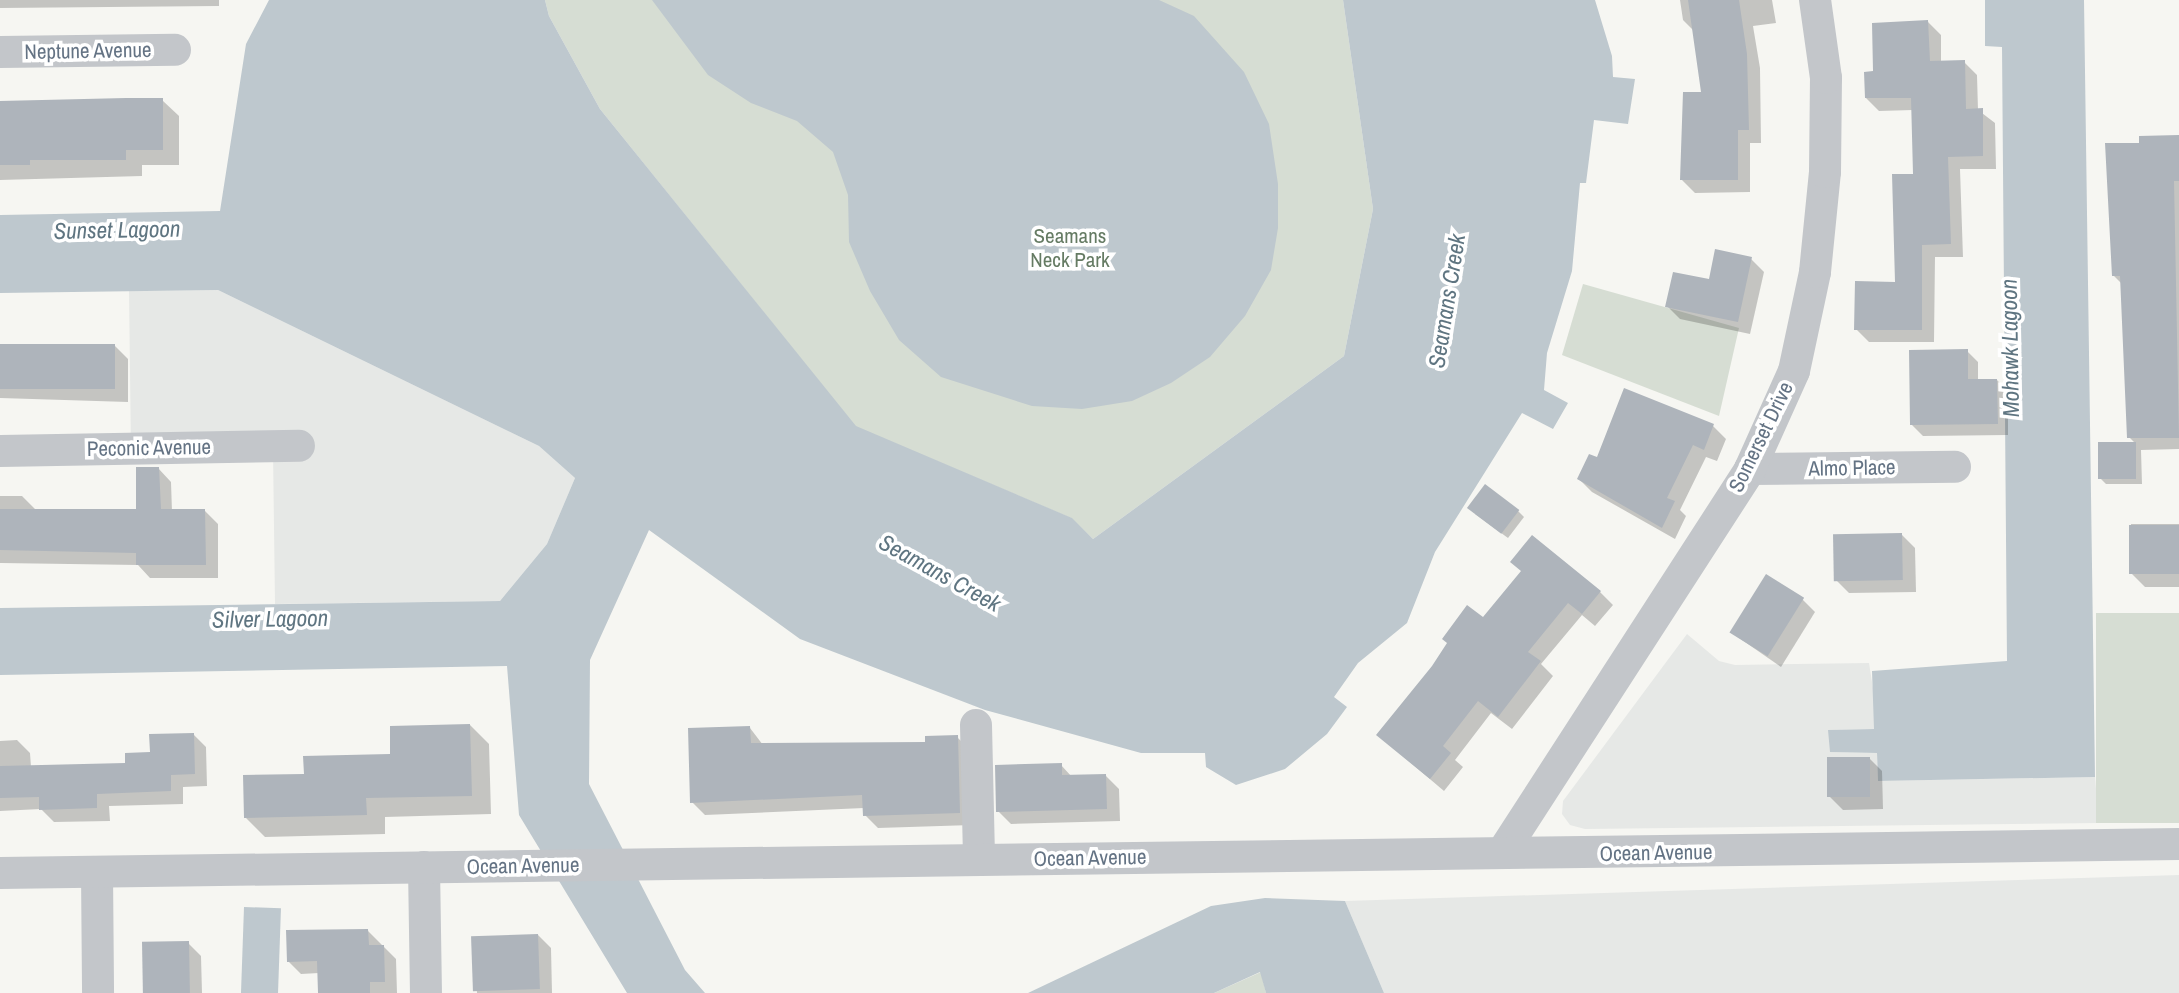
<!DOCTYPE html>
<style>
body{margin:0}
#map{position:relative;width:2179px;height:993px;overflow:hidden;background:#f6f6f2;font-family:"Archivo Narrow",sans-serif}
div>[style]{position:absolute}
.built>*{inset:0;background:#e6e8e6}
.green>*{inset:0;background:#d6ddd3;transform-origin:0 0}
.water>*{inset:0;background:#bec8ce;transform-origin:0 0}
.shadow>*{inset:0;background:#0003}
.building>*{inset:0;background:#aeb4bb;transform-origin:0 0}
.street>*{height:32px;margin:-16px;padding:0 16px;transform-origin:16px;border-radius:16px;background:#c3c6ca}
span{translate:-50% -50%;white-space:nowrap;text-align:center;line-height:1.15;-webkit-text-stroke:7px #fff;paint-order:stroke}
.street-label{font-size:21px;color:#647384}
.park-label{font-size:21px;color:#657b63}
.water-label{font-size:23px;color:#5f7581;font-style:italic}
</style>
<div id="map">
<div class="built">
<i style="clip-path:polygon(218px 290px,539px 446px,575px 478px,547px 544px,500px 601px,275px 604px,273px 450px,131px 452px,129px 291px)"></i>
<i style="clip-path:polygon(1687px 634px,1719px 661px,1735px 665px,1869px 663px,1877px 714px,1875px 729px,1829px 730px,1831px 752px,1877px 753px,1878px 781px,2095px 777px,2099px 823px,1585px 829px,1570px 825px,1562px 814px,1563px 801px)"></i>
<i style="clip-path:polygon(2179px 875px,2179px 993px,1384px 993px,1345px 901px)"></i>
</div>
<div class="green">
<i style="clip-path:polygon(545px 0,1343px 0,1373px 209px,1344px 356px,1093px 539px,1071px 518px,856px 427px,600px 109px,549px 16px)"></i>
<i style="clip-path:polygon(1583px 284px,1739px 328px,1719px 416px,1562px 355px)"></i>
<i style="left:2179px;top:613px;width:210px;height:83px;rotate:90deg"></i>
<i style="clip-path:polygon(1261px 972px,1266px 993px,1214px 993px)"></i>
</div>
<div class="water">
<i style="clip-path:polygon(269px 0,545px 0,549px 16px,600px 109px,856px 426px,1072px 518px,1093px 539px,1344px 356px,1373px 209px,1343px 0,1595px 0,1612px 56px,1613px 77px,1635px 79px,1628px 124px,1594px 120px,1586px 183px,1580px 183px,1572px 271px,1547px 353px,1544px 390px,1568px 403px,1553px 429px,1522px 413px,1435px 552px,1407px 623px,1358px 663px,1334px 697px,1347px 707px,1327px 734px,1285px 769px,1236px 785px,1206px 767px,1205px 753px,1141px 753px,985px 710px,800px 639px,649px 530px,590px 660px,589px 784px,685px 970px,705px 993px,627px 993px,519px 815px,507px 666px,0 675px,0 608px,500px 601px,547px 544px,575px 478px,539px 446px,218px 290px,0 293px,0 215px,220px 211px,246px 44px)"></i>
<i style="clip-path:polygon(652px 0,1159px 0,1194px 16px,1244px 72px,1269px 124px,1278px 184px,1278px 228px,1271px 270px,1245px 316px,1210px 357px,1171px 383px,1132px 401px,1082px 409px,1032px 406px,941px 377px,899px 340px,870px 291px,849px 242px,848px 195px,833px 152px,797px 121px,751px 103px,708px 75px)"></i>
<i style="clip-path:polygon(1985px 0,2084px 0,2095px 777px,1878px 781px,1877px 753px,1830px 752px,1828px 730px,1874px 729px,1872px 671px,2007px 661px,2002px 47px,1985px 46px)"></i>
<i style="clip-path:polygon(1265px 898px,1345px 901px,1384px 993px,1266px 993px,1260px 972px,1214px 993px,1028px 993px,1211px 906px)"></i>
<i style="left:244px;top:907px;width:37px;height:86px;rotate:2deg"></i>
</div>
<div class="shadow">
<i style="clip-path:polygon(0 0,219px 0,219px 6px,0 8px)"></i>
<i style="clip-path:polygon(1680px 0,1772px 0,1776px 23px,1753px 26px,1760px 68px,1761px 143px,1750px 143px,1750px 192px,1695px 193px,1682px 180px,1703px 94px,1694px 31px,1683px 20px)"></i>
<i style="clip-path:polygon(1928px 22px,1941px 35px,1941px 62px,1964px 62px,1977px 75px,1978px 110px,1995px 123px,1996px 169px,1960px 169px,1963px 257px,1935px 257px,1934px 342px,1869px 342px,1856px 329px,1896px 284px,1914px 176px,1913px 110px,1879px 111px,1866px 98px,1875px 73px)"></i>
<i style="clip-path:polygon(162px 100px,179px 116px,179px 165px,142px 165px,142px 176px,0 180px,0 102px)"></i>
<i style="clip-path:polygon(2179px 137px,2179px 449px,2141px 450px,2142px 484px,2106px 484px,2100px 478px,2135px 443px,2129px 437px,2122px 284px,2114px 276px,2141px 144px)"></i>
<i style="clip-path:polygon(1751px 259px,1764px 272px,1750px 334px,1680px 319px,1667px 306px)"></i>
<i style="clip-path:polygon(0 346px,115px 346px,128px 359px,128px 402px,0 398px)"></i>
<i style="clip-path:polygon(1967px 351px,1978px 362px,1978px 380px,1997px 380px,2008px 392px,2008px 435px,1923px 436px,1912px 425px)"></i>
<i style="clip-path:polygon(1713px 426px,1726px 439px,1717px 461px,1706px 457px,1680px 510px,1686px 516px,1675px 539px,1592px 492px,1579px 479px)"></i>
<i style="clip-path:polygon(158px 468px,171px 482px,172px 511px,205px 511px,218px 524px,218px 578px,150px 578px,138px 565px,0 563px,0 496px,22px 496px,35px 509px,137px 511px)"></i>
<i style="clip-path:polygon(1518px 511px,1524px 517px,1508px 538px,1475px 514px)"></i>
<i style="clip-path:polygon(2131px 524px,2179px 524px,2179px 587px,2145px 587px,2132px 574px)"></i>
<i style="clip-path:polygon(1902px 535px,1915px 548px,1916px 592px,1849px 593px,1836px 580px)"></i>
<i style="clip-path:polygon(1600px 592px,1613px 605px,1595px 626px,1582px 615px,1541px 664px,1553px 676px,1512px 729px,1491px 713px,1455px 760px,1463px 767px,1444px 791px,1378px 735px,1484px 620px)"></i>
<i style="clip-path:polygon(1802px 599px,1815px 612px,1781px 667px,1732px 633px)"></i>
<i style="clip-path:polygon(470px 725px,489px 744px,491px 814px,385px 817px,385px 834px,265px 837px,246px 818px,306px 776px,392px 755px)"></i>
<i style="clip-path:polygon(750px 728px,763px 745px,927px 744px,957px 737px,970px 750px,972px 825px,878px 828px,865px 815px,864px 808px,705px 815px,692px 802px)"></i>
<i style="clip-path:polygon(193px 734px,206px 747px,207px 786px,183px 787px,183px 804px,109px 806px,110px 821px,54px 822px,41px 809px,0 811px,0 741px,17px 740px,30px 753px,31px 767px,127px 765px)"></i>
<i style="clip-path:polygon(1869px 758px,1882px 771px,1883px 809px,1843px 810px,1830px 797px)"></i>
<i style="clip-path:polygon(1061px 765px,1072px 777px,1106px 776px,1119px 789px,1120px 821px,1011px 824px,998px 811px)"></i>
<i style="clip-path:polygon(368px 931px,396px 959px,397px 993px,319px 993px,319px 973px,301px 974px,288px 961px)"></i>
<i style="clip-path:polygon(538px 935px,551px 948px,552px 993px,477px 993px,473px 937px)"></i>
<i style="clip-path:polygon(188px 943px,201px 956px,202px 993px,145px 993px)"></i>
</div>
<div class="building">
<i style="clip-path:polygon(1688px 0,1739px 0,1747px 54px,1749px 130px,1738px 130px,1738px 180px,1680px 180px,1683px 92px,1701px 92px)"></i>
<i style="clip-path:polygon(1928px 20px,1930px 61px,1965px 60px,1966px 109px,1983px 108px,1983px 156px,1948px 157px,1951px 244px,1922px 245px,1922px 330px,1854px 330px,1855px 281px,1895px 282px,1892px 174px,1913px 174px,1911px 98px,1865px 98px,1864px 72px,1873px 71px,1872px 23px)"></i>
<i style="clip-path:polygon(126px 98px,163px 98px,163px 150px,126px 150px,126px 160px,30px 160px,30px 165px,0 165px,0 101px)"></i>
<i style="clip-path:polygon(2179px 135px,2179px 181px,2174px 181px,2179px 438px,2127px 438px,2120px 276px,2112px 276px,2105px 143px,2139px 143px,2139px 136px)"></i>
<i style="clip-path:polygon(1715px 249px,1752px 257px,1738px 322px,1665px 307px,1673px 272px,1709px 279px)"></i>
<i style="left:115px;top:344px;width:45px;height:115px;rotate:90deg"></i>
<i style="clip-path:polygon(1968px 349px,1968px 379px,1997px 379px,1998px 424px,1910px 425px,1909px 350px)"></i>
<i style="clip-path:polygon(1624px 388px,1714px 424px,1704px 450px,1693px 445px,1667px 498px,1675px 501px,1662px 528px,1577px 479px,1589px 454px,1597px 457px)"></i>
<i style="left:2098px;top:442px;width:38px;height:37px"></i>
<i style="clip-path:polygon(136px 467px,159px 467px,161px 509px,205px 509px,206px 565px,136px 565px,136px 553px,0 550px,0 509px,136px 509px)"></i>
<i style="left:1485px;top:484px;width:43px;height:30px;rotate:37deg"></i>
<i style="left:2179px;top:525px;width:49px;height:50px;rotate:90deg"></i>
<i style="left:1902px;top:533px;width:47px;height:69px;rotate:89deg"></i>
<i style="clip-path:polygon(1532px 535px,1601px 591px,1582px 614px,1568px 603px,1528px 652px,1541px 661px,1498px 717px,1478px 701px,1443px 746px,1451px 753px,1430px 779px,1376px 735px,1432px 666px,1447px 643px,1442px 639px,1467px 605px,1483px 617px,1521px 571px,1510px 562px)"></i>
<i style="left:1766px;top:574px;width:45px;height:69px;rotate:32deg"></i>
<i style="clip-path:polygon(470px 724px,472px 796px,366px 798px,367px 815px,244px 818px,243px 775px,304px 774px,303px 756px,390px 754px,390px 726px)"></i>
<i style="clip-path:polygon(750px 726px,751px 743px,925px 742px,925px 736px,958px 735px,960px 813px,863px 816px,862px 795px,690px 803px,688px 728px)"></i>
<i style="clip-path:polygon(194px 733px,195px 774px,171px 775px,171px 791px,97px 794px,97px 808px,39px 810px,39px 797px,0 798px,0 766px,125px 763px,125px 753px,150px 752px,149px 734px)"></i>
<i style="left:1827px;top:757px;width:43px;height:40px"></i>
<i style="clip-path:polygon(1062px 763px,1062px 775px,1106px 774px,1107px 809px,996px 812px,995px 765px)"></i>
<i style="clip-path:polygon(368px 929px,369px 945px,384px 945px,385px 982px,370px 982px,370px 993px,318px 993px,317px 961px,287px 962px,286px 930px)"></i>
<i style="left:538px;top:934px;width:55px;height:67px;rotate:88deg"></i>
<i style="left:189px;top:941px;width:52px;height:47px;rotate:89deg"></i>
</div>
<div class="street">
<i style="left:0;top:52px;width:175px;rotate:-0.7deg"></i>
<i style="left:0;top:451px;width:299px;rotate:-1deg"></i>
<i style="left:1750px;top:469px;width:205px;rotate:-0.6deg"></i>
<i style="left:976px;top:725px;width:134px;rotate:88.7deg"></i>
<i style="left:1502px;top:853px;width:457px;rotate:-57.1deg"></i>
<i style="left:1750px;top:469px;width:107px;rotate:-65.8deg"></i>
<i style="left:1794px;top:371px;width:101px;rotate:-78deg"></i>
<i style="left:1815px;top:272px;width:100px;rotate:-84.3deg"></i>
<i style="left:1825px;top:172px;width:94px;rotate:-89.4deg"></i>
<i style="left:1826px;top:78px;width:79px;rotate:-98deg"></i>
<i style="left:424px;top:867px;width:126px;rotate:89.1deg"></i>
<i style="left:97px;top:872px;width:121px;rotate:89.5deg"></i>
<i style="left:0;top:873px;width:2179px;rotate:-0.76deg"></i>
</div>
<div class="street-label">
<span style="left:88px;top:51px;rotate:-1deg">Neptune Avenue</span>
<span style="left:1761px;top:437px;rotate:-64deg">Somerset Drive</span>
<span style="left:149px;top:448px;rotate:-1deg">Peconic Avenue</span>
<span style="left:1852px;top:468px;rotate:-1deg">Almo Place</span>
<span style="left:1656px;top:853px;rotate:-1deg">Ocean Avenue</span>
<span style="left:1090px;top:858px;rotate:-1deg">Ocean Avenue</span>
<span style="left:523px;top:866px;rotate:-1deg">Ocean Avenue</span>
</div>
<div class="park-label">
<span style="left:1070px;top:248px">Seamans<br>Neck Park</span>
</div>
<div class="water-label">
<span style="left:117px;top:230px;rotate:-1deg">Sunset Lagoon</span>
<span style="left:1447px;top:301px;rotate:-81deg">Seamans Creek</span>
<span style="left:2010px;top:348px;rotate:-91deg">Mohawk Lagoon</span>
<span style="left:940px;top:573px;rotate:29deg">Seamans Creek</span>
<span style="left:270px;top:619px;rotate:-1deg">Silver Lagoon</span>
</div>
</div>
